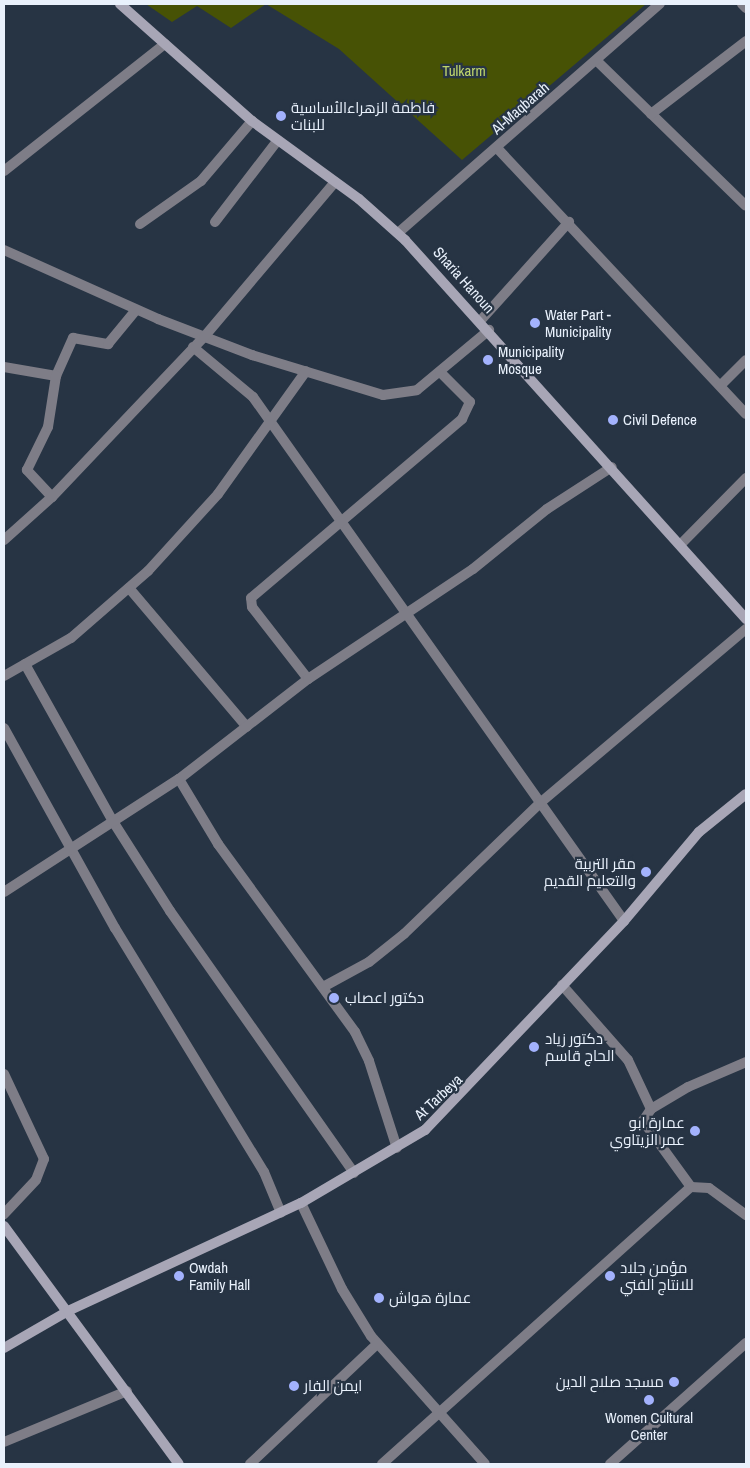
<!DOCTYPE html>
<meta charset="utf-8">
<style>
body{margin:0}
#map{position:relative;width:750px;height:1468px;overflow:hidden;background:#273444;font-family:"Archivo Narrow",Cairo,sans-serif}
div>[style]{position:absolute}
.green>*{inset:0;background:#475205}
.street>*{height:10px;margin:-5px;padding:0 5px;transform-origin:5px;border-radius:5px;background:#7e7d87}
.secondary>*{height:10px;margin:-5px;padding:0 5px;transform-origin:5px;border-radius:5px;background:#a8a6b6}
.dots>*{width:14px;height:14px;translate:-50% -50%;box-sizing:border-box;border:2px solid #273444;border-radius:50%}
span{translate:-50% -50%;white-space:nowrap;text-align:center;line-height:1.15;-webkit-text-stroke:4.5px #273444;paint-order:stroke}
.park-label{font-size:15px;color:#bfd56c}
.poi-label{font-size:15px;color:#e9f1fc}
.left{translate:0 -50%;text-align:left}
.right{translate:-100% -50%;text-align:right}
.street-label{font-size:15px;color:#e9f1fc}
.frame{position:absolute;inset:0;border:5px solid #e9f1fc;pointer-events:none}
</style>
<div id="map">
<div class="green">
<i style="clip-path:polygon(146px 4px,646px 4px,462px 160px,339px 49px,266px 4px,231px 28px,197px 6px,172px 22px)"></i>
</div>
<div class="street">
<i style="left:742px;top:4px;width:6px;rotate:45deg"></i>
<i style="left:598px;top:62px;width:206px;rotate:44.2deg"></i>
<i style="left:651px;top:114px;width:120px;rotate:-37.5deg"></i>
<i style="left:497px;top:148px;width:364px;rotate:46.9deg"></i>
<i style="left:4px;top:171px;width:205px;rotate:-38.3deg"></i>
<i style="left:215px;top:222px;width:103px;rotate:-52.5deg"></i>
<i style="left:140px;top:224px;width:75px;rotate:-35.2deg"></i>
<i style="left:201px;top:181px;width:79px;rotate:-49.6deg"></i>
<i style="left:398px;top:233px;width:348px;rotate:-41.2deg"></i>
<i style="left:4px;top:250px;width:169px;rotate:24.1deg"></i>
<i style="left:158px;top:319px;width:101px;rotate:21deg"></i>
<i style="left:252px;top:355px;width:137px;rotate:17deg"></i>
<i style="left:383px;top:395px;width:34px;rotate:-8deg"></i>
<i style="left:417px;top:390px;width:94px;rotate:-39.8deg"></i>
<i style="left:481px;top:320px;width:132px;rotate:-48.1deg"></i>
<i style="left:193px;top:347px;width:78px;rotate:39.8deg"></i>
<i style="left:253px;top:397px;width:642px;rotate:54.7deg"></i>
<i style="left:4px;top:367px;width:53px;rotate:9.8deg"></i>
<i style="left:56px;top:376px;width:42px;rotate:-65.9deg"></i>
<i style="left:73px;top:338px;width:36px;rotate:10deg"></i>
<i style="left:108px;top:344px;width:44px;rotate:-50.5deg"></i>
<i style="left:721px;top:385px;width:35px;rotate:-45deg"></i>
<i style="left:52px;top:497px;width:37px;rotate:-133deg"></i>
<i style="left:27px;top:470px;width:48px;rotate:-64deg"></i>
<i style="left:48px;top:427px;width:52px;rotate:-81.1deg"></i>
<i style="left:4px;top:540px;width:64px;rotate:-41.9deg"></i>
<i style="left:52px;top:497px;width:221px;rotate:-46.5deg"></i>
<i style="left:204px;top:337px;width:203px;rotate:-49.8deg"></i>
<i style="left:681px;top:544px;width:93px;rotate:-45.4deg"></i>
<i style="left:129px;top:588px;width:182px;rotate:49.7deg"></i>
<i style="left:25px;top:664px;width:182px;rotate:60.8deg"></i>
<i style="left:114px;top:823px;width:104px;rotate:57.5deg"></i>
<i style="left:170px;top:911px;width:320px;rotate:54.9deg"></i>
<i style="left:4px;top:676px;width:77px;rotate:-29.6deg"></i>
<i style="left:71px;top:638px;width:102px;rotate:-41deg"></i>
<i style="left:148px;top:571px;width:104px;rotate:-47.7deg"></i>
<i style="left:218px;top:494px;width:151px;rotate:-54.4deg"></i>
<i style="left:308px;top:679px;width:91px;rotate:-127.9deg"></i>
<i style="left:252px;top:607px;width:9px;rotate:-96deg"></i>
<i style="left:251px;top:598px;width:277px;rotate:-40.3deg"></i>
<i style="left:462px;top:419px;width:19px;rotate:-65deg"></i>
<i style="left:470px;top:402px;width:42px;rotate:-135deg"></i>
<i style="left:4px;top:728px;width:229px;rotate:61deg"></i>
<i style="left:115px;top:928px;width:286px;rotate:58.6deg"></i>
<i style="left:264px;top:1172px;width:44px;rotate:67.5deg"></i>
<i style="left:179px;top:779px;width:76px;rotate:59deg"></i>
<i style="left:218px;top:844px;width:233px;rotate:53.9deg"></i>
<i style="left:355px;top:1032px;width:32px;rotate:64deg"></i>
<i style="left:369px;top:1061px;width:91px;rotate:72.2deg"></i>
<i style="left:4px;top:892px;width:208px;rotate:-32.9deg"></i>
<i style="left:179px;top:779px;width:163px;rotate:-37.8deg"></i>
<i style="left:308px;top:679px;width:198px;rotate:-33.7deg"></i>
<i style="left:473px;top:569px;width:95px;rotate:-39deg"></i>
<i style="left:547px;top:509px;width:77px;rotate:-32.9deg"></i>
<i style="left:562px;top:985px;width:100px;rotate:48.7deg"></i>
<i style="left:628px;top:1060px;width:54px;rotate:64.9deg"></i>
<i style="left:323px;top:987px;width:52px;rotate:-28.5deg"></i>
<i style="left:369px;top:962px;width:45px;rotate:-38.7deg"></i>
<i style="left:404px;top:934px;width:189px;rotate:-43.9deg"></i>
<i style="left:540px;top:803px;width:270px;rotate:-40.2deg"></i>
<i style="left:4px;top:1074px;width:94px;rotate:64.8deg"></i>
<i style="left:44px;top:1159px;width:22px;rotate:111deg"></i>
<i style="left:36px;top:1180px;width:47px;rotate:133.3deg"></i>
<i style="left:691px;top:1187px;width:82px;rotate:-126deg"></i>
<i style="left:643px;top:1121px;width:14px;rotate:-56deg"></i>
<i style="left:651px;top:1109px;width:43px;rotate:-30.7deg"></i>
<i style="left:688px;top:1087px;width:63px;rotate:-23.3deg"></i>
<i style="left:301px;top:1203px;width:95px;rotate:64.5deg"></i>
<i style="left:342px;top:1289px;width:55px;rotate:58.3deg"></i>
<i style="left:371px;top:1336px;width:171px;rotate:48.3deg"></i>
<i style="left:4px;top:1442px;width:133px;rotate:-22.5deg"></i>
<i style="left:250px;top:1464px;width:175px;rotate:-43.4deg"></i>
<i style="left:382px;top:1464px;width:415px;rotate:-41.9deg"></i>
<i style="left:691px;top:1187px;width:18px;rotate:3deg"></i>
<i style="left:709px;top:1188px;width:46px;rotate:36.1deg"></i>
<i style="left:610px;top:1464px;width:182px;rotate:-41.7deg"></i>
</div>
<div class="secondary">
<i style="left:120px;top:4px;width:176px;rotate:41.6deg"></i>
<i style="left:252px;top:121px;width:132px;rotate:36.1deg"></i>
<i style="left:359px;top:199px;width:62px;rotate:41.7deg"></i>
<i style="left:405px;top:240px;width:510px;rotate:48.02deg"></i>
<i style="left:4px;top:1226px;width:295px;rotate:53.7deg"></i>
<i style="left:4px;top:1348px;width:74px;rotate:-30deg"></i>
<i style="left:68px;top:1311px;width:257px;rotate:-24.9deg"></i>
<i style="left:301px;top:1203px;width:144px;rotate:-30.5deg"></i>
<i style="left:425px;top:1130px;width:289px;rotate:-46.4deg"></i>
<i style="left:624px;top:921px;width:116px;rotate:-49.9deg"></i>
<i style="left:699px;top:832px;width:60px;rotate:-39deg"></i>
</div>
<div class="dots">
<i style="left:281px;top:116px;background:#a3b2fd"></i>
<i style="left:535px;top:323px;background:#a3b2fd"></i>
<i style="left:488px;top:360px;background:#a3b2fd"></i>
<i style="left:613px;top:420px;background:#a3b2fd"></i>
<i style="left:646px;top:872px;background:#a3b2fd"></i>
<i style="left:334px;top:998px;background:#a3b2fd"></i>
<i style="left:534px;top:1047px;background:#a3b2fd"></i>
<i style="left:695px;top:1131px;background:#a3b2fd"></i>
<i style="left:179px;top:1276px;background:#a3b2fd"></i>
<i style="left:610px;top:1276px;background:#a3b2fd"></i>
<i style="left:379px;top:1298px;background:#a3b2fd"></i>
<i style="left:674px;top:1382px;background:#a3b2fd"></i>
<i style="left:294px;top:1386px;background:#a3b2fd"></i>
<i style="left:649px;top:1400px;background:#a3b2fd"></i>
</div>
<div class="park-label">
<span style="left:464px;top:71px">Tulkarm</span>
</div>
<div class="poi-label">
<span class="left" style="left:291px;top:116px">فاطمة الزهراءالأساسية<br>للبنات</span>
<span class="left" style="left:545px;top:323px">Water Part -<br>Municipality</span>
<span class="left" style="left:498px;top:360px">Municipality<br>Mosque</span>
<span class="left" style="left:623px;top:420px">Civil Defence</span>
<span class="right" style="left:636px;top:872px">مقر التربية<br>والتعليم القديم</span>
<span class="left" style="left:345px;top:998px">دكتور اعصاب</span>
<span class="left" style="left:545px;top:1047px">دكتور زياد<br>الحاج قاسم</span>
<span class="right" style="left:685px;top:1131px">عمارة ابو<br>عمر الزيتاوي</span>
<span class="left" style="left:189px;top:1276px">Owdah<br>Family Hall</span>
<span class="left" style="left:620px;top:1276px">مؤمن جلاد<br>للانتاج الفني</span>
<span class="left" style="left:389px;top:1298px">عمارة هواش</span>
<span class="right" style="left:664px;top:1382px">مسجد صلاح الدين</span>
<span class="left" style="left:304px;top:1386px">ايمن الفار</span>
<span style="left:649px;top:1426px">Women Cultural<br>Center</span>
</div>
<div class="street-label">
<span style="left:520px;top:108px;rotate:-41deg">Al-Maqbarah</span>
<span style="left:464px;top:280px;rotate:48deg">Sharia Hanoun</span>
<span style="left:438px;top:1097px;rotate:-43deg">At Tarbeya</span>
</div>
<div class="frame"></div>
</div>
